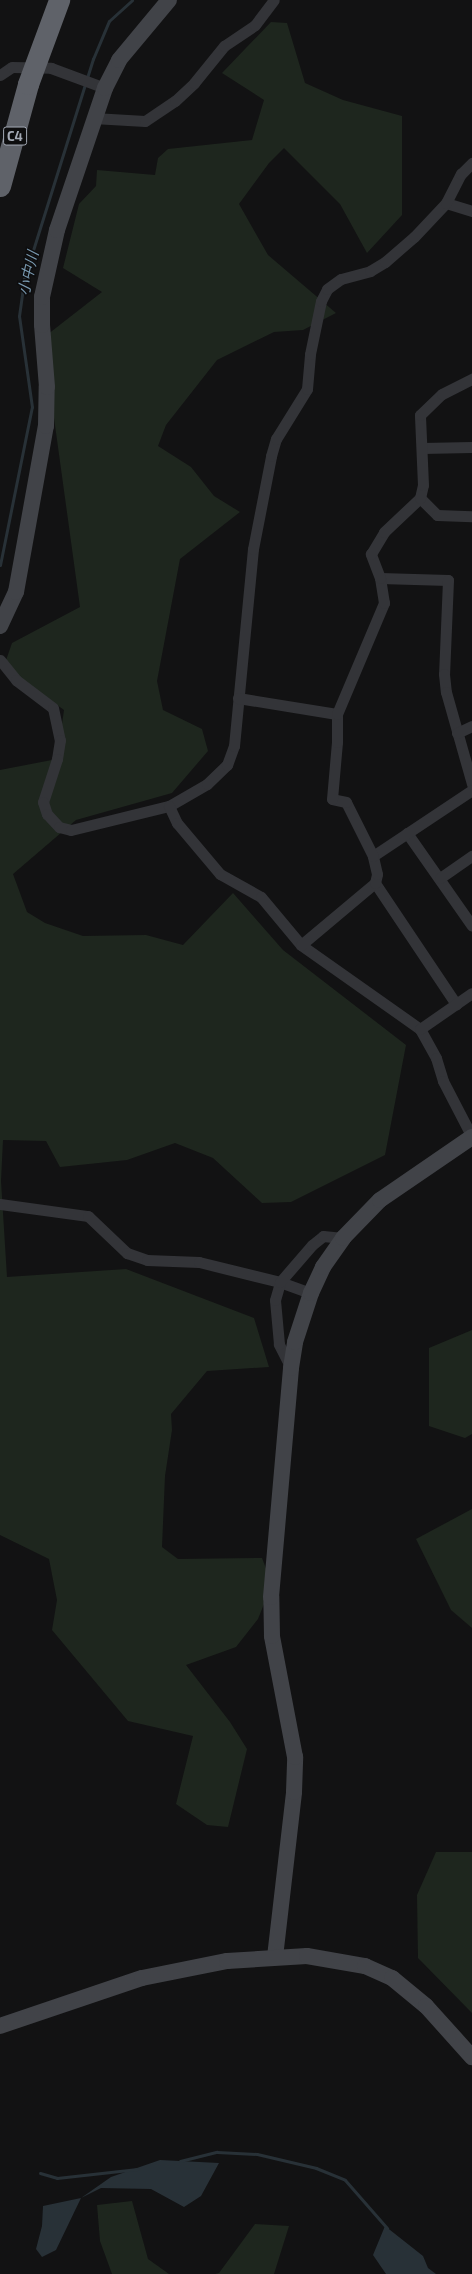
<!DOCTYPE html>
<meta charset="utf-8">
<style>
body{margin:0}
#map{position:relative;width:472px;height:2274px;overflow:hidden;background:#121213;font-family:"Exo 2","Noto Sans JP",sans-serif}
div>[style]{position:absolute}
.green>*{inset:0;background:#1e261e}
.water>*{inset:0;background:#283137}
.stream>*{height:3px;margin:-1.5px;padding:0 1.5px;transform-origin:1.5px;border-radius:1.5px;background:#283137}
.street>*{height:11px;margin:-5.5px;padding:0 5.5px;transform-origin:5.5px;border-radius:5.5px;background:#333438}
.secondary>*{height:16px;margin:-8px;padding:0 8px;transform-origin:8px;border-radius:8px;background:#414348}
.highway>*{height:21px;margin:-10.5px;padding:0 10.5px;transform-origin:10.5px;border-radius:10.5px;background:#5f6269}
.highway-bridge>*{height:21px;margin:-10.5px;padding:0 10.5px;transform-origin:10.5px;border-radius:10.5px;background:#5f6269}
span{translate:-50% -50%;white-space:nowrap;text-align:center;line-height:1.15;-webkit-text-stroke:3px #0d0d0e;paint-order:stroke}
.shield-label span{padding:1px 3px;background:#0d0d0e;border:1px solid;border-radius:3px;-webkit-text-stroke-width:0}
.shield-label{font-size:13px;color:#a3a9b4;font-weight:700}
.water-label{font-size:15px;color:#7999b0;font-style:italic}
</style>
<div id="map">
<div class="green">
<i style="clip-path:polygon(271px 22px,287px 23px,305px 83px,343px 100px,402px 116px,402px 215px,367px 253px,340px 204px,284px 148px,269px 163px,239px 204px,268px 255px,336px 313px,303px 330px,274px 332px,217px 360px,166px 425px,158px 446px,191px 467px,214px 496px,240px 512px,180px 559px,157px 681px,163px 710px,202px 729px,208px 751px,172px 793px,76px 820px,13px 874px,27px 912px,45px 923px,83px 936px,146px 935px,183px 945px,233px 893px,283px 950px,406px 1045px,385px 1155px,291px 1202px,262px 1203px,213px 1158px,175px 1143px,127px 1160px,60px 1167px,46px 1141px,3px 1140px,1px 1181px,7px 1277px,126px 1269px,254px 1318px,269px 1367px,207px 1371px,171px 1414px,172px 1430px,165px 1476px,162px 1547px,178px 1559px,262px 1558px,272px 1584px,258px 1619px,236px 1647px,186px 1665px,230px 1722px,247px 1749px,228px 1827px,207px 1825px,176px 1804px,193px 1736px,128px 1721px,52px 1630px,57px 1600px,49px 1559px,0 1535px,0 770px,57px 759px,64px 710px,4px 666px,12px 643px,80px 607px,43px 338px,102px 292px,63px 268px,79px 204px,96px 186px,97px 170px,155px 175px,158px 158px,168px 149px,252px 140px,264px 100px,222px 73px)"></i>
<i style="clip-path:polygon(472px 1330px,472px 1434px,465px 1438px,429px 1426px,429px 1348px)"></i>
<i style="clip-path:polygon(472px 1509px,472px 1628px,451px 1610px,416px 1539px)"></i>
<i style="clip-path:polygon(436px 1852px,472px 1852px,472px 2013px,418px 1958px,417px 1895px)"></i>
<i style="clip-path:polygon(132px 2201px,148px 2259px,169px 2274px,112px 2274px,100px 2241px,97px 2205px)"></i>
<i style="clip-path:polygon(255px 2224px,289px 2226px,274px 2274px,215px 2274px,219px 2273px)"></i>
</div>
<div class="water">
<i style="clip-path:polygon(160px 2160px,219px 2163px,201px 2196px,184px 2207px,151px 2189px,101px 2188px,81px 2198px,56px 2250px,42px 2257px,36px 2249px,42px 2226px,43px 2206px,81px 2198px,111px 2177px)"></i>
<i style="clip-path:polygon(385px 2226px,423px 2256px,428px 2268px,436px 2274px,386px 2274px,373px 2255px)"></i>
</div>
<div class="stream">
<i style="left:0;top:565px;width:161px;rotate:-78.6deg"></i>
<i style="left:32px;top:407px;width:92px;rotate:-98.1deg"></i>
<i style="left:19px;top:316px;width:37px;rotate:-82deg"></i>
<i style="left:24px;top:279px;width:231px;rotate:-72.6deg"></i>
<i style="left:93px;top:59px;width:41px;rotate:-67.2deg"></i>
<i style="left:109px;top:21px;width:31px;rotate:-42deg"></i>
<i style="left:180px;top:2161px;width:38px;rotate:-14deg"></i>
<i style="left:217px;top:2152px;width:40px;rotate:2.9deg"></i>
<i style="left:257px;top:2154px;width:61px;rotate:13.3deg"></i>
<i style="left:316px;top:2168px;width:31px;rotate:22deg"></i>
<i style="left:345px;top:2180px;width:64px;rotate:48.8deg"></i>
<i style="left:40px;top:2173px;width:18px;rotate:16deg"></i>
<i style="left:57px;top:2178px;width:81px;rotate:-6.4deg"></i>
</div>
<div class="street">
<i style="left:0;top:75px;width:14px;rotate:-34deg"></i>
<i style="left:12px;top:67px;width:39px;rotate:1deg"></i>
<i style="left:51px;top:68px;width:58px;rotate:20.3deg"></i>
<i style="left:93px;top:118px;width:52px;rotate:3.3deg"></i>
<i style="left:145px;top:121px;width:36px;rotate:-34deg"></i>
<i style="left:175px;top:101px;width:26px;rotate:-43deg"></i>
<i style="left:194px;top:83px;width:48px;rotate:-51deg"></i>
<i style="left:224px;top:46px;width:37px;rotate:-34deg"></i>
<i style="left:255px;top:25px;width:31px;rotate:-53deg"></i>
<i style="left:446px;top:203px;width:27px;rotate:17deg"></i>
<i style="left:422px;top:448px;width:50px;rotate:-1.1deg"></i>
<i style="left:420px;top:498px;width:24px;rotate:45deg"></i>
<i style="left:437px;top:515px;width:35px;rotate:2deg"></i>
<i style="left:380px;top:578px;width:68px;rotate:1.7deg"></i>
<i style="left:448px;top:580px;width:94px;rotate:92.4deg"></i>
<i style="left:444px;top:674px;width:18px;rotate:84deg"></i>
<i style="left:446px;top:692px;width:96px;rotate:74.2deg"></i>
<i style="left:0;top:660px;width:26px;rotate:51deg"></i>
<i style="left:16px;top:680px;width:46px;rotate:37.1deg"></i>
<i style="left:53px;top:708px;width:33px;rotate:78deg"></i>
<i style="left:60px;top:740px;width:19px;rotate:99deg"></i>
<i style="left:57px;top:759px;width:45px;rotate:108deg"></i>
<i style="left:43px;top:802px;width:13px;rotate:72deg"></i>
<i style="left:47px;top:814px;width:18px;rotate:47deg"></i>
<i style="left:59px;top:827px;width:12px;rotate:14deg"></i>
<i style="left:71px;top:830px;width:101px;rotate:-13.8deg"></i>
<i style="left:169px;top:806px;width:44px;rotate:-30.1deg"></i>
<i style="left:207px;top:784px;width:28px;rotate:-44deg"></i>
<i style="left:227px;top:765px;width:20px;rotate:-70deg"></i>
<i style="left:234px;top:746px;width:198px;rotate:-84.5deg"></i>
<i style="left:253px;top:549px;width:95px;rotate:-79deg"></i>
<i style="left:271px;top:456px;width:18px;rotate:-74deg"></i>
<i style="left:276px;top:439px;width:59px;rotate:-58.2deg"></i>
<i style="left:307px;top:389px;width:35px;rotate:-85deg"></i>
<i style="left:310px;top:354px;width:54px;rotate:-78.3deg"></i>
<i style="left:321px;top:301px;width:13px;rotate:-63deg"></i>
<i style="left:327px;top:289px;width:17px;rotate:-36deg"></i>
<i style="left:341px;top:279px;width:30px;rotate:-15deg"></i>
<i style="left:370px;top:271px;width:17px;rotate:-31deg"></i>
<i style="left:385px;top:262px;width:38px;rotate:-41deg"></i>
<i style="left:414px;top:237px;width:47px;rotate:-46.7deg"></i>
<i style="left:446px;top:203px;width:33px;rotate:-63deg"></i>
<i style="left:461px;top:174px;width:16px;rotate:-45deg"></i>
<i style="left:238px;top:698px;width:100px;rotate:9.2deg"></i>
<i style="left:457px;top:733px;width:17px;rotate:-25deg"></i>
<i style="left:169px;top:806px;width:19px;rotate:65deg"></i>
<i style="left:177px;top:823px;width:67px;rotate:49.9deg"></i>
<i style="left:220px;top:874px;width:47px;rotate:29.3deg"></i>
<i style="left:261px;top:897px;width:62px;rotate:50.2deg"></i>
<i style="left:301px;top:945px;width:146px;rotate:35.2deg"></i>
<i style="left:420px;top:1029px;width:33px;rotate:61deg"></i>
<i style="left:436px;top:1058px;width:24px;rotate:73deg"></i>
<i style="left:443px;top:1081px;width:63px;rotate:62.6deg"></i>
<i style="left:407px;top:833px;width:113px;rotate:55deg"></i>
<i style="left:373px;top:856px;width:119px;rotate:-33.7deg"></i>
<i style="left:440px;top:878px;width:39px;rotate:-35deg"></i>
<i style="left:375px;top:883px;width:146px;rotate:56.2deg"></i>
<i style="left:301px;top:945px;width:97px;rotate:-40deg"></i>
<i style="left:375px;top:883px;width:9px;rotate:-77deg"></i>
<i style="left:377px;top:874px;width:18px;rotate:-103deg"></i>
<i style="left:373px;top:856px;width:60px;rotate:-116.6deg"></i>
<i style="left:346px;top:802px;width:14px;rotate:-168deg"></i>
<i style="left:332px;top:799px;width:57px;rotate:-85deg"></i>
<i style="left:337px;top:742px;width:28px;rotate:-90deg"></i>
<i style="left:337px;top:714px;width:121px;rotate:-67.1deg"></i>
<i style="left:384px;top:603px;width:25px;rotate:-99deg"></i>
<i style="left:380px;top:578px;width:26px;rotate:-111deg"></i>
<i style="left:371px;top:554px;width:26px;rotate:-59deg"></i>
<i style="left:384px;top:532px;width:50px;rotate:-43.4deg"></i>
<i style="left:420px;top:498px;width:13px;rotate:-77deg"></i>
<i style="left:423px;top:485px;width:70px;rotate:-92.5deg"></i>
<i style="left:420px;top:415px;width:30px;rotate:-44deg"></i>
<i style="left:442px;top:394px;width:34px;rotate:-27deg"></i>
<i style="left:420px;top:1029px;width:63px;rotate:-34.7deg"></i>
<i style="left:0;top:1204px;width:89px;rotate:7.8deg"></i>
<i style="left:88px;top:1216px;width:54px;rotate:43.5deg"></i>
<i style="left:127px;top:1253px;width:21px;rotate:19deg"></i>
<i style="left:147px;top:1260px;width:52px;rotate:2.2deg"></i>
<i style="left:199px;top:1262px;width:83px;rotate:13.9deg"></i>
<i style="left:280px;top:1282px;width:33px;rotate:20deg"></i>
<i style="left:291px;top:1368px;width:27px;rotate:-117deg"></i>
<i style="left:279px;top:1344px;width:44px;rotate:-95.2deg"></i>
<i style="left:275px;top:1300px;width:19px;rotate:-74deg"></i>
<i style="left:280px;top:1282px;width:49px;rotate:-49.1deg"></i>
<i style="left:312px;top:1245px;width:14px;rotate:-39deg"></i>
<i style="left:323px;top:1236px;width:20px;rotate:6deg"></i>
</div>
<div class="secondary">
<i style="left:0;top:626px;width:38px;rotate:-65deg"></i>
<i style="left:16px;top:592px;width:169px;rotate:-79.8deg"></i>
<i style="left:46px;top:426px;width:39px;rotate:-89deg"></i>
<i style="left:47px;top:387px;width:62px;rotate:-94.6deg"></i>
<i style="left:42px;top:325px;width:28px;rotate:-90deg"></i>
<i style="left:42px;top:297px;width:69px;rotate:-77.4deg"></i>
<i style="left:57px;top:230px;width:150px;rotate:-71.3deg"></i>
<i style="left:105px;top:88px;width:31px;rotate:-63deg"></i>
<i style="left:119px;top:60px;width:78px;rotate:-50.2deg"></i>
<i style="left:275px;top:1957px;width:166px;rotate:-83.4deg"></i>
<i style="left:294px;top:1792px;width:35px;rotate:-88deg"></i>
<i style="left:295px;top:1757px;width:123px;rotate:-100.8deg"></i>
<i style="left:272px;top:1636px;width:39px;rotate:-91deg"></i>
<i style="left:271px;top:1597px;width:230px;rotate:-85deg"></i>
<i style="left:291px;top:1368px;width:26px;rotate:-81deg"></i>
<i style="left:295px;top:1342px;width:52px;rotate:-71.9deg"></i>
<i style="left:311px;top:1293px;width:29px;rotate:-65deg"></i>
<i style="left:323px;top:1267px;width:35px;rotate:-55deg"></i>
<i style="left:343px;top:1238px;width:53px;rotate:-45.8deg"></i>
<i style="left:380px;top:1200px;width:112px;rotate:-34.4deg"></i>
<i style="left:0;top:2026px;width:150px;rotate:-18.7deg"></i>
<i style="left:142px;top:1978px;width:87px;rotate:-11.3deg"></i>
<i style="left:227px;top:1961px;width:80px;rotate:-3.6deg"></i>
<i style="left:307px;top:1956px;width:59px;rotate:9.8deg"></i>
<i style="left:365px;top:1966px;width:30px;rotate:24deg"></i>
<i style="left:392px;top:1978px;width:44px;rotate:39.5deg"></i>
<i style="left:426px;top:2006px;width:69px;rotate:48deg"></i>
</div>
<div class="highway">
<i style="left:0;top:186px;width:106px;rotate:-74.6deg"></i>
</div>
<div class="highway-bridge">
<i style="left:28px;top:84px;width:90px;rotate:-69.7deg"></i>
</div>
<div class="shield-label">
<span style="left:15px;top:136px">C4</span>
</div>
<div class="water-label">
<span style="left:28px;top:273px;rotate:-77deg">小中川</span>
</div>
</div>
